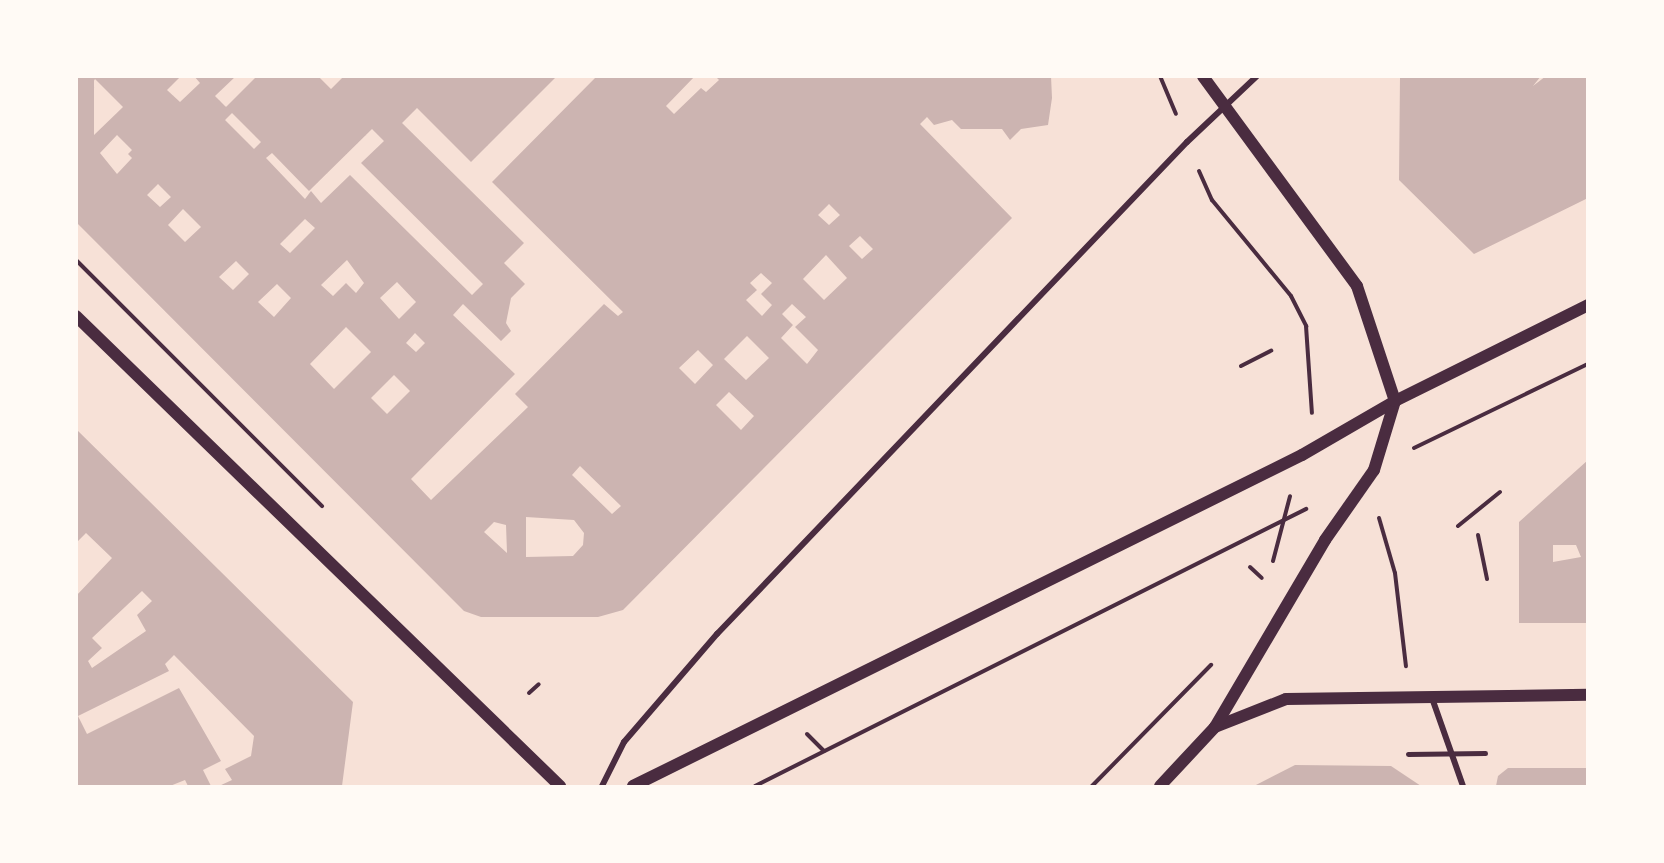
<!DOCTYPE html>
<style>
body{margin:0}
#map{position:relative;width:1664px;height:863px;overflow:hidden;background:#f7e1d7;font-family:Helvetica,sans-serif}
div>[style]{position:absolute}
.building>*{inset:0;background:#ccb4b1}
.path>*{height:4px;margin:-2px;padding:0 2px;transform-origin:2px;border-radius:2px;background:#4a2c40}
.pedestrian>*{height:5px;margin:-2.5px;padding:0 2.5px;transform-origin:2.5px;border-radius:2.5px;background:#4a2c40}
.minor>*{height:6px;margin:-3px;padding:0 3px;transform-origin:3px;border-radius:3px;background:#4a2c40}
.secondary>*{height:12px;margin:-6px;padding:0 6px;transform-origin:6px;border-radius:6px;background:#4a2c40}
span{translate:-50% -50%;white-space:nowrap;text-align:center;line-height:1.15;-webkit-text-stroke:6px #fffaf5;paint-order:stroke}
.frame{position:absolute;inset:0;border:78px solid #fffaf5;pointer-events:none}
</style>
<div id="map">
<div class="building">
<i style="clip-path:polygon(evenodd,76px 76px,181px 76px,167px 90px,180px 102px,200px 83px,194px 76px,236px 76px,215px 96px,226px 107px,257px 76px,318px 76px,331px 89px,344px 76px,557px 76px,471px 162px,417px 108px,402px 123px,524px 243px,504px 263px,525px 284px,511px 298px,506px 323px,511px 331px,501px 341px,463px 304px,453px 315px,515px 374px,411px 479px,431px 500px,528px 407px,515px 394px,604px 304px,618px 316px,623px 312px,492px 182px,597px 76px,695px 76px,666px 106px,674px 114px,701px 88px,706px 92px,719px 80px,715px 76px,1051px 76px,1052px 98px,1048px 125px,1021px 129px,1010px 140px,1002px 129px,961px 129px,952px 120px,934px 125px,927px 117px,920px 124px,1012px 218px,623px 610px,598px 617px,481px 617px,464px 611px,76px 222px,76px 76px,95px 79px,123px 107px,94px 135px,94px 80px,95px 79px,76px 76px,232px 113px,261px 142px,254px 149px,225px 120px,232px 113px,76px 76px,372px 129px,384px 141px,361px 163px,483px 284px,472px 295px,350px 175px,321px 203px,311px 191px,305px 199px,266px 158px,272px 153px,309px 191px,372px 129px,76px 76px,117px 135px,132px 150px,128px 154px,132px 158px,117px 174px,100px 153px,117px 135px,76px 76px,158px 184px,171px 197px,160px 207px,147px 195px,158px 184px,76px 76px,829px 204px,840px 215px,829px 225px,818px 215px,829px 204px,76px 76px,183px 209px,201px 227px,185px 242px,168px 225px,183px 209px,76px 76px,305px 219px,315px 228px,290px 253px,280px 244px,305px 219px,76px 76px,860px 236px,873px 249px,862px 259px,849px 246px,860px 236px,76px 76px,826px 255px,847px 278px,824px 300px,803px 279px,826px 255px,76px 76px,347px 260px,364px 283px,356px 293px,346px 283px,333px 296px,321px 285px,347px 260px,76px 76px,236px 261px,249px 274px,233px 290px,219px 277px,236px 261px,76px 76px,761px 273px,772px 283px,761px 294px,772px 305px,762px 316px,746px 300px,757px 290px,750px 283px,761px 273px,76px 76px,397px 282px,416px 302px,399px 319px,380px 298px,397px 282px,76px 76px,277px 284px,291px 298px,274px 317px,258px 302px,277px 284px,76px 76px,792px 304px,806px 317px,795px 327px,818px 350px,807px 364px,781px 338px,793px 325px,782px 314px,792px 304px,76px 76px,346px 327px,371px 352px,334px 389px,310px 364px,346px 327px,76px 76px,415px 333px,425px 343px,416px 352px,406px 343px,415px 333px,76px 76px,747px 336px,769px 358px,746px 380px,724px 359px,747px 336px,76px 76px,698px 350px,713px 365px,695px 384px,679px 368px,698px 350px,76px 76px,394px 375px,410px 391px,387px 414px,371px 398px,394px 375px,76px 76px,729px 392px,754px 416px,741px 430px,716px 405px,729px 392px,76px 76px,580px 466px,621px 506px,612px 514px,572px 475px,580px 466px,76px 76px,526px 517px,574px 520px,584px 533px,583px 545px,573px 556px,526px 557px,526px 517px,76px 76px,494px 522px,506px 525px,507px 553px,484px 532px,494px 522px)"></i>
<i style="clip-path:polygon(1400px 76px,1541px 76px,1533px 86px,1546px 76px,1588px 76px,1588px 198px,1474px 254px,1399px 180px)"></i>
<i style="clip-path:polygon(evenodd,76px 429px,353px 702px,342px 786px,219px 786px,232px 780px,225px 769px,251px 756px,254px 736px,174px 655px,165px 664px,169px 671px,78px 716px,87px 734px,179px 688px,221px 761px,203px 770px,211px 786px,188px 786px,185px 780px,170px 786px,76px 786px,76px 596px,112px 558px,86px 533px,76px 543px,76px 429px,142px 591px,152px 601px,137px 615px,146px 631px,92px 668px,88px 661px,102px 648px,92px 638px,142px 591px)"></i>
<i style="clip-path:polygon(evenodd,1588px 460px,1588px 623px,1519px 623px,1519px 522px,1588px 460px,1553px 545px,1576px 545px,1581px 557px,1553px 562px,1553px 545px)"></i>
<i style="clip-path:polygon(1295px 765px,1391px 766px,1421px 786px,1254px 786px)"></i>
<i style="clip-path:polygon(1588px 768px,1588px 786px,1496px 786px,1498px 776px,1508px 768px)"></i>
</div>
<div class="path">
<i style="left:1160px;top:76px;width:41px;rotate:67.2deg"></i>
<i style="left:1199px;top:171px;width:32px;rotate:66deg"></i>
<i style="left:1212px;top:200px;width:124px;rotate:50.5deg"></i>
<i style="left:1291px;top:296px;width:34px;rotate:63deg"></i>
<i style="left:1306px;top:326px;width:87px;rotate:86.1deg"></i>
<i style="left:76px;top:260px;width:348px;rotate:45deg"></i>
<i style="left:1241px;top:366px;width:34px;rotate:-27deg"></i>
<i style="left:1414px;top:448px;width:193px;rotate:-25.8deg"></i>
<i style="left:1379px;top:518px;width:57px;rotate:73.8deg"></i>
<i style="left:1395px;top:573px;width:94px;rotate:83.3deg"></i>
<i style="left:1458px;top:526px;width:54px;rotate:-39deg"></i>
<i style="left:1478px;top:535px;width:45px;rotate:78.4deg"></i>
<i style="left:1273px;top:561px;width:67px;rotate:-75.3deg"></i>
<i style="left:1250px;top:567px;width:16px;rotate:43deg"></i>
<i style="left:529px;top:693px;width:13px;rotate:-42deg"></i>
<i style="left:807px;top:734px;width:24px;rotate:45deg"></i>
<i style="left:755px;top:786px;width:617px;rotate:-26.69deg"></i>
<i style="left:1092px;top:786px;width:170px;rotate:-45.5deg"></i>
</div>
<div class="pedestrian">
<i style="left:1408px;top:754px;width:77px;rotate:-0.7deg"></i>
</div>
<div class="minor">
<i style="left:1432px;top:698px;width:93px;rotate:70.6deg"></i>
<i style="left:602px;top:786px;width:49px;rotate:-63.4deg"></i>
<i style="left:624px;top:742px;width:143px;rotate:-49.3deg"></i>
<i style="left:717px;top:634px;width:680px;rotate:-46.31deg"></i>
<i style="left:1187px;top:142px;width:96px;rotate:-43.3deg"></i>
</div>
<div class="secondary">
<i style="left:76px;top:316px;width:675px;rotate:44.16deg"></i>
<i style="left:1215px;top:727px;width:76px;rotate:-21.5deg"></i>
<i style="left:1286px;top:699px;width:302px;rotate:-0.8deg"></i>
<i style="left:633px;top:786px;width:746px;rotate:-26.32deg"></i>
<i style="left:1302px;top:455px;width:108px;rotate:-30.1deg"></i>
<i style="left:1395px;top:401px;width:216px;rotate:-26.4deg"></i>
<i style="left:1160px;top:786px;width:81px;rotate:-47deg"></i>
<i style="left:1215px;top:727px;width:217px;rotate:-59.5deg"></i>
<i style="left:1325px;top:540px;width:85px;rotate:-55deg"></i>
<i style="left:1374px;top:470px;width:72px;rotate:-73.1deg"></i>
<i style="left:1395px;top:401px;width:121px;rotate:-108.3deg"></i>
<i style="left:1357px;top:286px;width:260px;rotate:-126.3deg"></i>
</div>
<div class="frame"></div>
</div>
